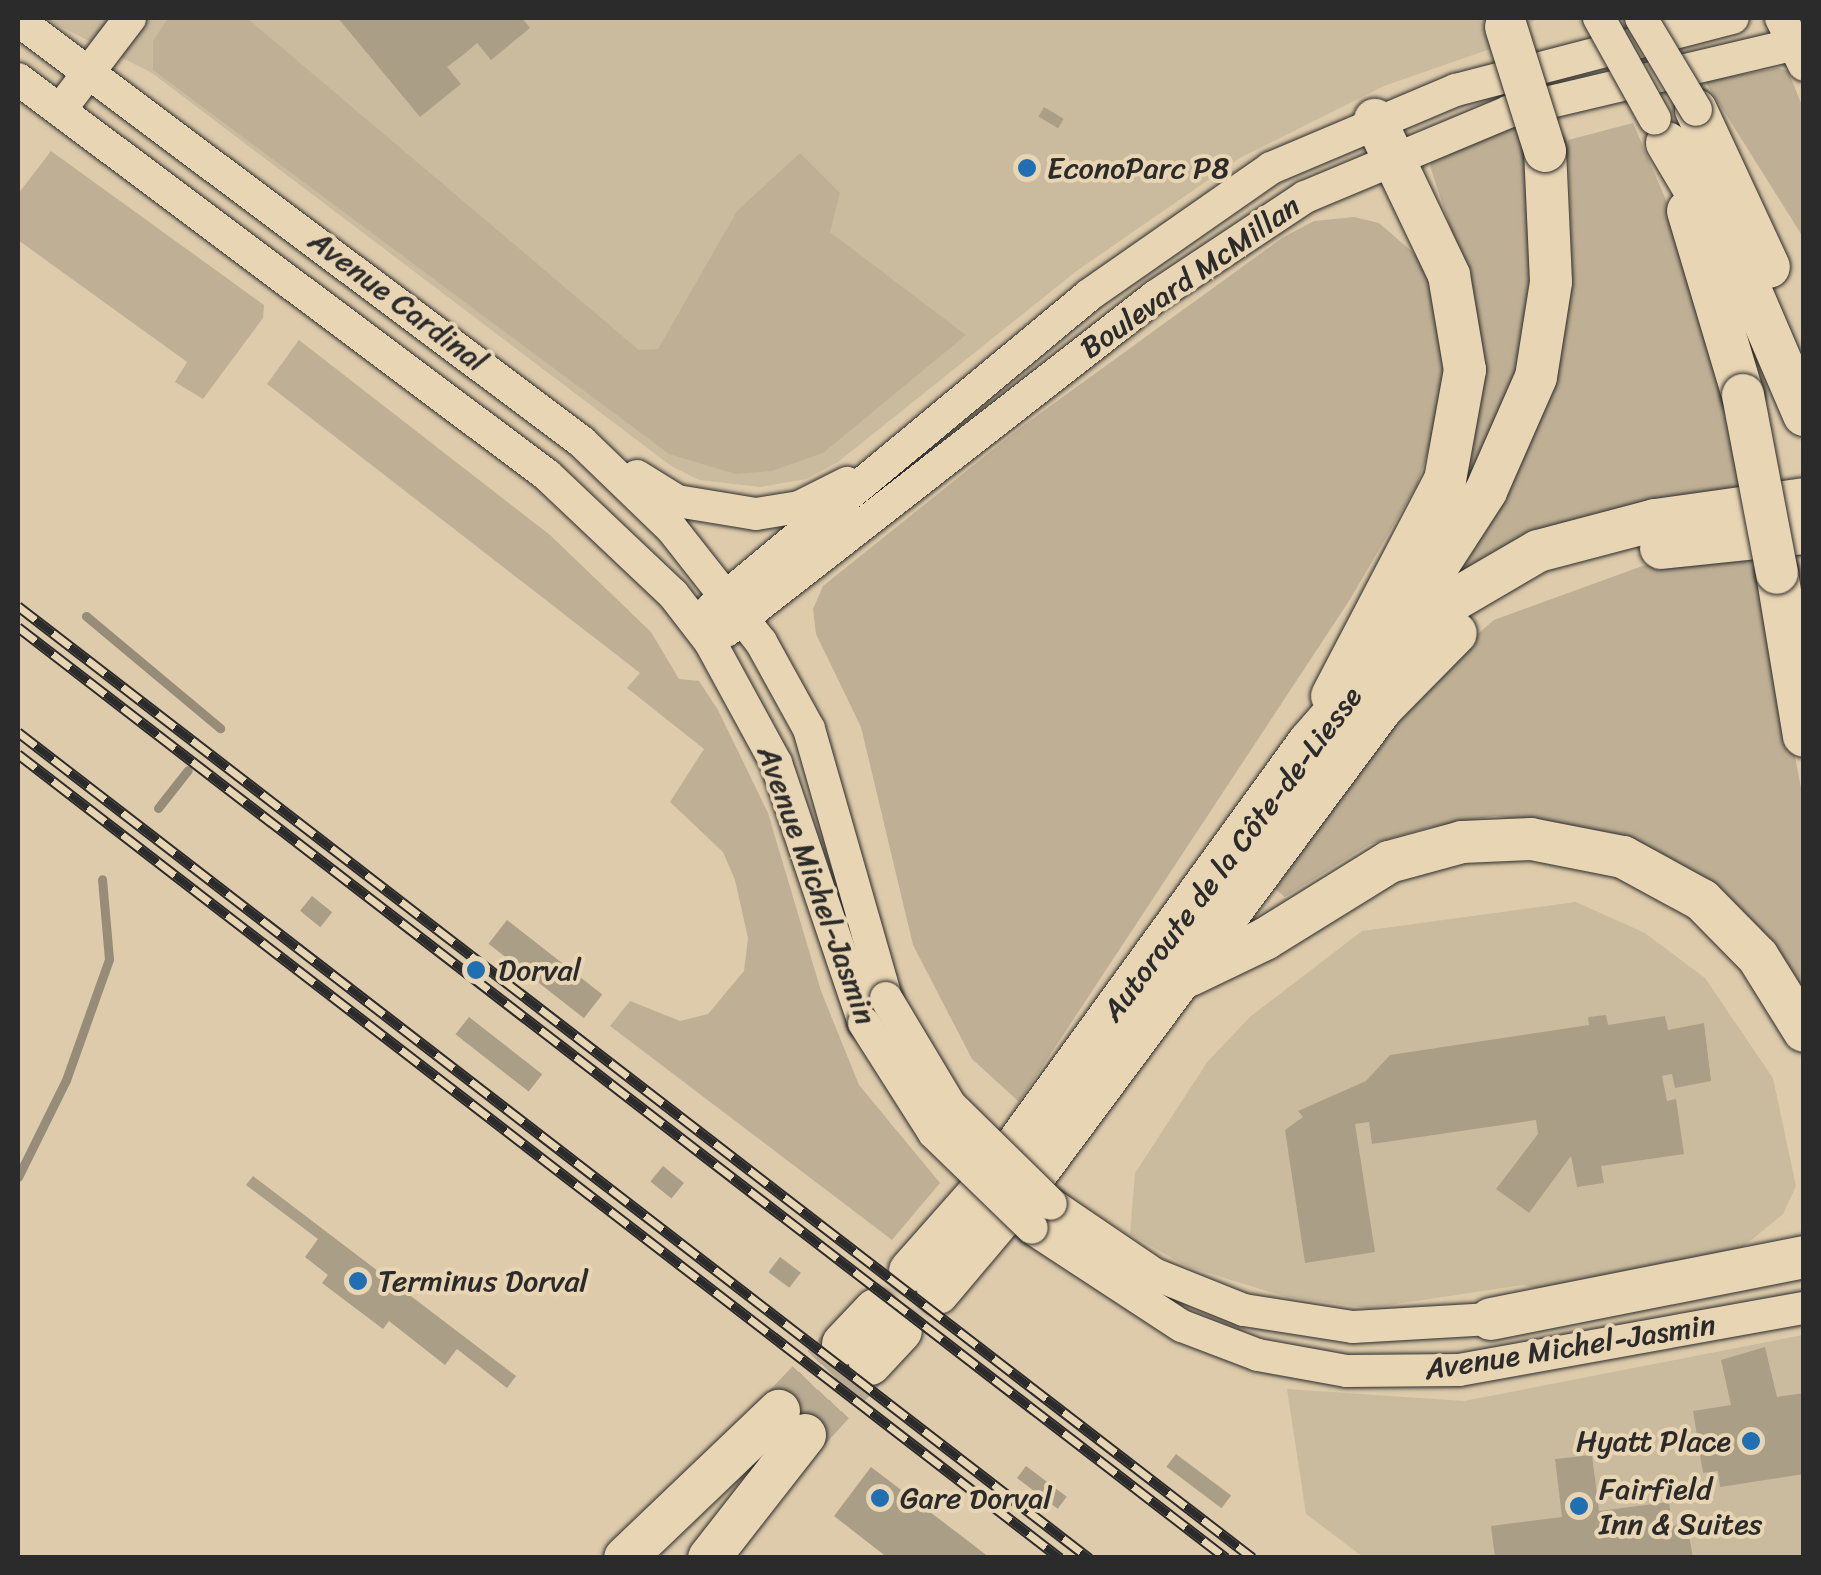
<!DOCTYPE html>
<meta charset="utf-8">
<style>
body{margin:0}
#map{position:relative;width:1821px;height:1575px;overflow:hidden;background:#ddcbab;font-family:Sriracha,sans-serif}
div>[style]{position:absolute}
.built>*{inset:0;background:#cbbb9e}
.green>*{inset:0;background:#bfb095}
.stream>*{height:9px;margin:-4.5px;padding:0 4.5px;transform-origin:4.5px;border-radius:4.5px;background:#968c78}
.building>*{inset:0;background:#ab9e87;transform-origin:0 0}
.highway-tunnel>*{height:42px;margin-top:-21px;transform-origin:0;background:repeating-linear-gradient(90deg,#b9ab91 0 42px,transparent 0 63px)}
.roads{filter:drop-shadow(0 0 2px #2b2b2b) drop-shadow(0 0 2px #2b2b2b)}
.secondary>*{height:32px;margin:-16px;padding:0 16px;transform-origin:16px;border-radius:16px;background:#e8d5b3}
.highway>*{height:42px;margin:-21px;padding:0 21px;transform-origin:21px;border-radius:21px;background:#e8d5b3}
.rail>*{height:11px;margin-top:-5.5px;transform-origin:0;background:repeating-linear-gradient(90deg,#e8d5b3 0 22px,#2b2b2b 0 44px);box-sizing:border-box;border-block:2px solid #2b2b2b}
.bridges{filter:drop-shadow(0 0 2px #2b2b2b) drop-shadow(0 0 2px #2b2b2b)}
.secondary-bridge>*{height:32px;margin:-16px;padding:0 16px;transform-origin:16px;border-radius:16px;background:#e8d5b3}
.highway-bridge>*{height:42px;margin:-21px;padding:0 21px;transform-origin:21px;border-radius:21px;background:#e8d5b3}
.dots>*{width:28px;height:28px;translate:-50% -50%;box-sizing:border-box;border:5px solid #e8d5b3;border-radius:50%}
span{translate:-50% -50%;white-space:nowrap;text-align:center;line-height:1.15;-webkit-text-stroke:8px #e8d5b3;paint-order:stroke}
.poi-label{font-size:30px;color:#2b2b2b}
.left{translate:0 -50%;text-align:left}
.right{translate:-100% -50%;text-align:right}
.street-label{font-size:30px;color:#2b2b2b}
.frame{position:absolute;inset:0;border:20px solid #2b2b2b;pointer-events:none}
</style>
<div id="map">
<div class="built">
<i style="clip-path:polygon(44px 18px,1538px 18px,1496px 47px,1384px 86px,1240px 158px,1078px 270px,838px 462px,806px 479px,760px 487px,699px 480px,671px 466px,152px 73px)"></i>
<i style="clip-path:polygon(1576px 902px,1645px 933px,1705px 978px,1773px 1078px,1796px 1186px,1783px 1214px,1743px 1247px,1539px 1289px,1523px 1285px,1369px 1308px,1287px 1297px,1186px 1266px,1130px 1234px,1135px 1173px,1208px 1061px,1251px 1016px,1362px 931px)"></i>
<i style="clip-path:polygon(1803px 1335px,1803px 1557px,1363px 1557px,1306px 1514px,1287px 1389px,1464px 1401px)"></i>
</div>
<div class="green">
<i style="clip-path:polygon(168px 18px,247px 18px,639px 350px,658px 349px,737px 211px,800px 153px,840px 193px,830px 232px,966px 335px,823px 453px,772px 471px,735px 474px,669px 454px,153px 70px,153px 41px)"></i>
<i style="clip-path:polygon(1778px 68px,1788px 71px,1803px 108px,1803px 237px,1705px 81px)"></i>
<i style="clip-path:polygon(1520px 120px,1532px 262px,1523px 351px,1473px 485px,1461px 478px,1468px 281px,1430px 166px,1435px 152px)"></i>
<i style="clip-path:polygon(1633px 123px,1684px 242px,1747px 489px,1461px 575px,1451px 567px,1572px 274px,1568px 140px)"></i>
<i style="clip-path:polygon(51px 151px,264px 305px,263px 318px,203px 399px,175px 382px,187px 362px,18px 240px,18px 194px)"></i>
<i style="clip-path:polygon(1354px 217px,1379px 223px,1423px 261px,1435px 302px,1446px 398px,1417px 485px,1349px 601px,1019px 1102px,972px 1059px,913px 945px,861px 727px,816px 634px,813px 609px,823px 586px,1020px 428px,1282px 238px,1314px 221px)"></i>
<i style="clip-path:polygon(299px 340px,550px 535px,651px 632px,679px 679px,699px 681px,718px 710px,768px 813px,821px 991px,859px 1085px,940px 1183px,892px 1240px,610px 1026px,630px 1001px,680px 1021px,708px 1014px,744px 971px,748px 938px,735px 880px,723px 852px,670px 802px,704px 749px,627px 688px,640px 673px,267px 384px)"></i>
<i style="clip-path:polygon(1755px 550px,1803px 798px,1803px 997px,1560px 825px,1495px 816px,1428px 828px,1370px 844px,1285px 897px,1275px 889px,1409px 692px,1494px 620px,1648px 564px)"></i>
</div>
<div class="stream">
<i style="left:86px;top:616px;width:175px;rotate:39.9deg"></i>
<i style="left:158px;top:808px;width:48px;rotate:-51.7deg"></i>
<i style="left:18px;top:1177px;width:108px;rotate:-63.7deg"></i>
<i style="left:66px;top:1080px;width:128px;rotate:-70.4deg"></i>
<i style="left:109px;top:959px;width:80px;rotate:-95deg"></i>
</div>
<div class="building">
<i style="clip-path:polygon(338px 18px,522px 18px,530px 28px,491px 60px,477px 43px,463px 55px,447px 67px,461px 84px,420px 117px)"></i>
<i style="left:1044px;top:107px;width:23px;height:11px;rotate:31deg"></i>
<i style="left:312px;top:896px;width:26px;height:19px;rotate:39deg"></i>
<i style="left:507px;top:920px;width:121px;height:30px;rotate:38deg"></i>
<i style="clip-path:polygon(1606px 1015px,1608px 1025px,1665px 1016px,1668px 1030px,1704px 1023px,1711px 1081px,1675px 1088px,1672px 1074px,1662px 1076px,1667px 1101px,1676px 1099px,1684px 1154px,1601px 1166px,1604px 1183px,1577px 1187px,1571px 1156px,1529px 1213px,1496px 1189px,1538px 1134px,1536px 1120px,1372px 1144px,1369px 1122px,1355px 1124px,1375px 1252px,1305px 1263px,1285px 1130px,1303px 1117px,1298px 1111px,1366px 1081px,1390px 1055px,1589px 1025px,1588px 1017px)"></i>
<i style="left:469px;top:1017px;width:93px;height:22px;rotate:38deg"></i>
<i style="left:663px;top:1166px;width:27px;height:20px;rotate:39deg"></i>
<i style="clip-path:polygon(253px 1176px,516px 1376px,507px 1388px,457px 1349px,445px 1365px,389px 1321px,383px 1329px,322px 1283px,328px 1275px,305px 1257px,318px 1239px,246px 1185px)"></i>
<i style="left:780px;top:1257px;width:26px;height:19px;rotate:37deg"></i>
<i style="clip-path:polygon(1765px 1347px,1777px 1397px,1804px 1393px,1804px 1474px,1720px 1487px,1718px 1471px,1703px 1473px,1693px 1411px,1731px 1405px,1721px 1360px)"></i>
<i style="left:1176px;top:1454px;width:69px;height:16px;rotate:37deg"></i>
<i style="clip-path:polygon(1592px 1455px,1599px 1511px,1669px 1502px,1672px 1526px,1687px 1524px,1693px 1558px,1495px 1558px,1491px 1526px,1562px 1517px,1555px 1459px)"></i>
<i style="left:1026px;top:1466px;width:51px;height:15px;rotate:37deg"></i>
<i style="clip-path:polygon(871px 1467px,972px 1544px,990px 1558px,888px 1558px,834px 1516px)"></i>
</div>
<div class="highway-tunnel">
<i style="left:779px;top:1411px;width:93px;rotate:-46.3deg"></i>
<i style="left:805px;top:1435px;width:96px;rotate:-47.5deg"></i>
</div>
<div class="roads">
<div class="secondary">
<i style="left:1781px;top:18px;width:52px;rotate:63.9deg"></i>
<i style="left:18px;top:20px;width:704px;rotate:36.8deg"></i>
<i style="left:582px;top:442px;width:125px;rotate:44deg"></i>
<i style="left:672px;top:529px;width:144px;rotate:51.8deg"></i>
<i style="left:761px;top:642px;width:99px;rotate:61.1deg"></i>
<i style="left:809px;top:729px;width:280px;rotate:74deg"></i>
<i style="left:18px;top:79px;width:661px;rotate:36.82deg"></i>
<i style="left:547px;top:475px;width:173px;rotate:43.4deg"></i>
<i style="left:673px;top:594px;width:61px;rotate:52.4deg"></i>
<i style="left:710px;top:642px;width:138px;rotate:61.4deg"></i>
<i style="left:776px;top:763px;width:274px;rotate:71.3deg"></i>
<i style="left:60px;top:110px;width:116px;rotate:-52.7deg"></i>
<i style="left:637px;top:476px;width:47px;rotate:32deg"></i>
<i style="left:677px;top:501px;width:80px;rotate:9.3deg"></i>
<i style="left:756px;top:514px;width:44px;rotate:-9.2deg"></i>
<i style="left:799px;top:507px;width:54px;rotate:-26.6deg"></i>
<i style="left:711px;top:609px;width:491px;rotate:-39.7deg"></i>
<i style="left:1089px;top:295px;width:222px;rotate:-34.9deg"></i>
<i style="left:1271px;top:168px;width:201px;rotate:-22.9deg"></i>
<i style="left:1456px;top:90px;width:286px;rotate:-14.6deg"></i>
<i style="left:726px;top:631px;width:545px;rotate:-37.92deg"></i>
<i style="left:1156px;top:296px;width:179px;rotate:-33.6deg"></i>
<i style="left:1305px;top:197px;width:220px;rotate:-22.7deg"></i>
<i style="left:1508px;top:112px;width:304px;rotate:-13.3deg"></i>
<i style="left:1051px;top:1204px;width:125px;rotate:34.2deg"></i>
<i style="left:1154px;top:1274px;width:97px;rotate:21.8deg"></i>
<i style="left:1244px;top:1310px;width:110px;rotate:8.9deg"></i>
<i style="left:1353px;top:1327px;width:138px;rotate:-3.3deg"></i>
<i style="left:1032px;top:1228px;width:179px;rotate:33.2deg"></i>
<i style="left:1182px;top:1326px;width:81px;rotate:20.9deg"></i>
<i style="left:1258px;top:1355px;width:90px;rotate:10.2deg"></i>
<i style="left:1347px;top:1371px;width:112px;rotate:-0.5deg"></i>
<i style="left:1459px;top:1370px;width:351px;rotate:-10.2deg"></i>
</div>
<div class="highway">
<i style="left:1696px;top:110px;width:173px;rotate:65.1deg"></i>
<i style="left:1667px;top:143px;width:145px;rotate:59.4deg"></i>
<i style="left:1741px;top:268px;width:160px;rotate:66.8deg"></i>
<i style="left:1688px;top:211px;width:192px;rotate:73.4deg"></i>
<i style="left:1661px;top:548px;width:144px;rotate:-6deg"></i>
<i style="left:1777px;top:573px;width:165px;rotate:80.6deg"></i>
<i style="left:1393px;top:635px;width:171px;rotate:-57.1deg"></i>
<i style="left:1486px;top:491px;width:124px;rotate:-66.3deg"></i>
<i style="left:1536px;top:377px;width:96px;rotate:-81deg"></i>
<i style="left:1551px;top:282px;width:131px;rotate:-92.6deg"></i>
<i style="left:1332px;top:696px;width:244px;rotate:-62.4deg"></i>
<i style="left:1445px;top:480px;width:112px;rotate:-79.7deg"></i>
<i style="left:1465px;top:370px;width:96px;rotate:-99.6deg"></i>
<i style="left:1449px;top:275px;width:172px;rotate:-115.5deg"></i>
<i style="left:1190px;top:975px;width:83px;rotate:-25.6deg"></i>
<i style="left:1265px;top:939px;width:146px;rotate:-31.8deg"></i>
<i style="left:1389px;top:862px;width:76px;rotate:-15.3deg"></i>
<i style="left:1462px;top:842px;width:69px;rotate:-2.5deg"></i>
<i style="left:1531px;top:839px;width:94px;rotate:11.1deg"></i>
<i style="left:1623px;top:857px;width:90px;rotate:28.6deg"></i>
<i style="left:1702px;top:900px;width:80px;rotate:45.5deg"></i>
<i style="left:1758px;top:957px;width:87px;rotate:58.1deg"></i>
<i style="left:910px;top:1271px;width:127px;rotate:-48.5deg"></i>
<i style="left:994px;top:1176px;width:536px;rotate:-54.03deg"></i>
<i style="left:1309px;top:742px;width:94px;rotate:-48.9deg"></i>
<i style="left:1371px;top:671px;width:109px;rotate:-40.5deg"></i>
<i style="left:1454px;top:600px;width:97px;rotate:-30.3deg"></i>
<i style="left:1538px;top:551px;width:121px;rotate:-14.8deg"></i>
<i style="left:1655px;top:520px;width:150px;rotate:-8deg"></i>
<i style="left:938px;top:1293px;width:119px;rotate:-49.8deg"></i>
<i style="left:1015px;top:1202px;width:615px;rotate:-53.39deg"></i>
<i style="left:1382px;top:708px;width:105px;rotate:-45.4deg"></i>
<i style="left:1491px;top:1319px;width:319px;rotate:-11.2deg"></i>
<i style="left:843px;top:1344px;width:47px;rotate:-46.7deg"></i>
<i style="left:870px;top:1364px;width:45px;rotate:-46.8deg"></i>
<i style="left:625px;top:1558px;width:213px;rotate:-43.7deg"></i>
<i style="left:709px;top:1558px;width:156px;rotate:-52deg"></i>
</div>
</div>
<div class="rail">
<i style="left:18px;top:606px;width:1559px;rotate:37.63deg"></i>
<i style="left:18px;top:627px;width:1525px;rotate:37.62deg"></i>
<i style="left:18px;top:732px;width:1353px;rotate:37.64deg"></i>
<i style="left:18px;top:754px;width:1316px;rotate:37.65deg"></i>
</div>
<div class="bridges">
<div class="secondary-bridge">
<i style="left:1599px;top:18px;width:115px;rotate:61deg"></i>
<i style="left:1641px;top:18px;width:107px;rotate:59.1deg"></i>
<i style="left:886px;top:998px;width:125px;rotate:59.1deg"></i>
<i style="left:950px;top:1105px;width:141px;rotate:44.4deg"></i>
<i style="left:864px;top:1023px;width:130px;rotate:57.5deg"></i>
<i style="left:934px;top:1133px;width:136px;rotate:44.1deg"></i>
</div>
<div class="highway-bridge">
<i style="left:1506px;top:27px;width:130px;rotate:72.5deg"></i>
<i style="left:1743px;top:395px;width:181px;rotate:79.2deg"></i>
</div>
</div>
<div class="dots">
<i style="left:1027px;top:168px;background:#1f6fb2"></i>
<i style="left:476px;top:970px;background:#1f6fb2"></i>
<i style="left:358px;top:1281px;background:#1f6fb2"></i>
<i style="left:1751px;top:1441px;background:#1f6fb2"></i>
<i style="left:880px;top:1498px;background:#1f6fb2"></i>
<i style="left:1579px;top:1506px;background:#1f6fb2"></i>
</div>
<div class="poi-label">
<span class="left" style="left:1047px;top:168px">EconoParc P8</span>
<span class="left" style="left:498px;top:970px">Dorval</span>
<span class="left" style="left:378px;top:1281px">Terminus Dorval</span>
<span class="right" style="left:1731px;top:1441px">Hyatt Place</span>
<span class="left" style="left:1599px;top:1506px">Fairfield<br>Inn &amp; Suites</span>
<span class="left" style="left:900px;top:1498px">Gare Dorval</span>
</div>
<div class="street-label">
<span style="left:1190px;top:277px;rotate:-35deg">Boulevard McMillan</span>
<span style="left:398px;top:301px;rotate:37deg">Avenue Cardinal</span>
<span style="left:1232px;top:854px;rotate:-53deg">Autoroute de la Côte-de-Liesse</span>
<span style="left:817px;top:885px;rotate:70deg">Avenue Michel-Jasmin</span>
<span style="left:1570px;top:1347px;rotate:-9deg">Avenue Michel-Jasmin</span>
</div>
<div class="frame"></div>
</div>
